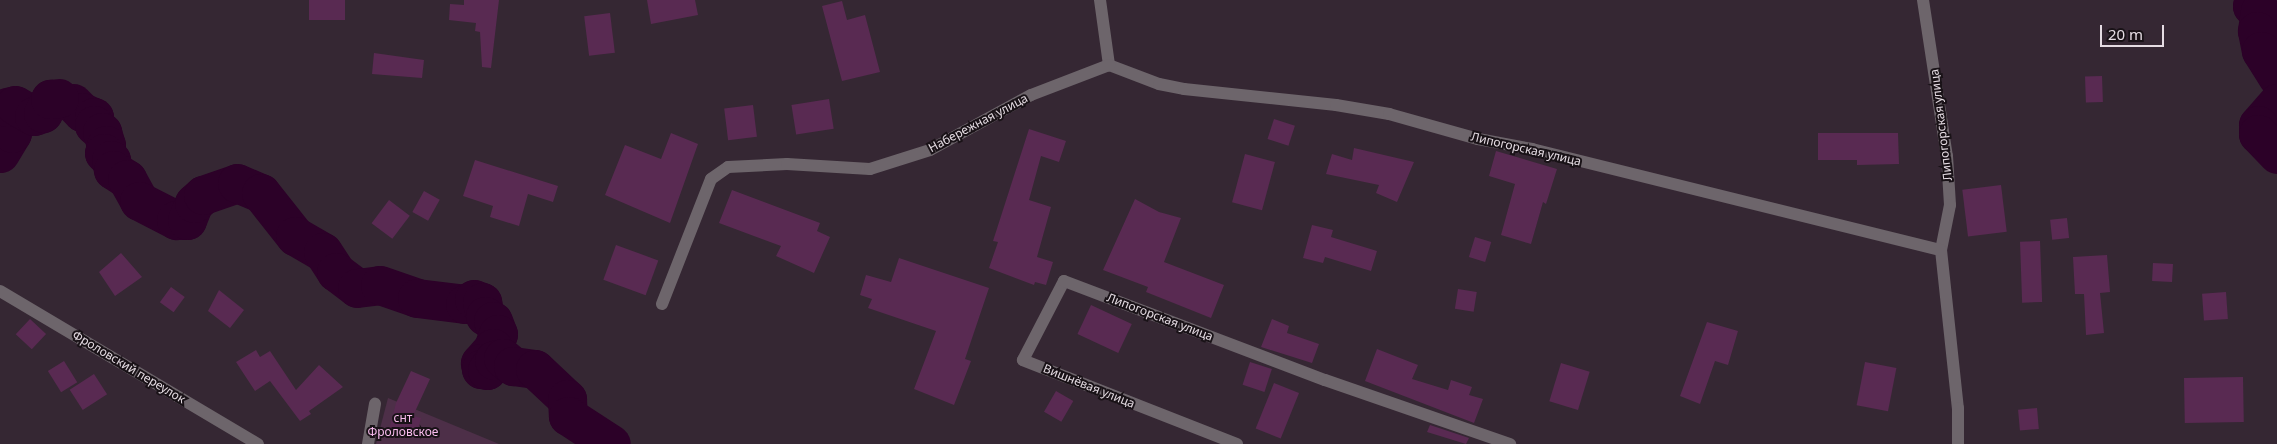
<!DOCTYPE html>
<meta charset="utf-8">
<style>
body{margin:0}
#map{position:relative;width:2277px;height:444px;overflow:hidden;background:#352733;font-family:"Noto Sans",sans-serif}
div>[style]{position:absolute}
.green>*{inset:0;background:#4d2f48}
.river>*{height:39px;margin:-19.5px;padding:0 19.5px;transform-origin:19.5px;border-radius:19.5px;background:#2c0128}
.building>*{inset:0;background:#592a52;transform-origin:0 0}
.minor>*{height:12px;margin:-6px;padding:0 6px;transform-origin:6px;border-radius:6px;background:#6d656b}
span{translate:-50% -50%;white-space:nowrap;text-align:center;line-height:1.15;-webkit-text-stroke:4px #191217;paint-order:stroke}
.street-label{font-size:12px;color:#e5dce3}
.park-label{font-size:12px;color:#f9bcee}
.scale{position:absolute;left:2100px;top:25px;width:64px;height:22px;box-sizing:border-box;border:2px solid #e5dce3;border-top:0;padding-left:6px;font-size:15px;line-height:18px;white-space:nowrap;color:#e5dce3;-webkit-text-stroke:4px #191217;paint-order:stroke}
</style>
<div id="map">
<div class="green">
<i style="clip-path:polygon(388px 398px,499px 444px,376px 444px)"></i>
</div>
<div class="river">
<i style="left:2253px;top:0;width:6px;rotate:99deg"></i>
<i style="left:2252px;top:6px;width:9px;rotate:32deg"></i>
<i style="left:2260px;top:11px;width:20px;rotate:99deg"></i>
<i style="left:2257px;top:31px;width:20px;rotate:79deg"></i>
<i style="left:2261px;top:51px;width:31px;rotate:58deg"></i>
<i style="left:73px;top:103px;width:13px;rotate:45deg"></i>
<i style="left:82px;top:112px;width:13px;rotate:23deg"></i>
<i style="left:94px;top:117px;width:8px;rotate:90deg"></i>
<i style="left:94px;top:125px;width:11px;rotate:41deg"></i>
<i style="left:102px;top:132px;width:14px;rotate:73deg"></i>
<i style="left:106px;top:145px;width:8px;rotate:104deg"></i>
<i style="left:104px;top:153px;width:10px;rotate:45deg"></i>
<i style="left:111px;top:160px;width:10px;rotate:79deg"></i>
<i style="left:113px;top:170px;width:17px;rotate:33deg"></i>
<i style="left:127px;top:179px;width:25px;rotate:61deg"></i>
<i style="left:139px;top:201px;width:42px;rotate:27.2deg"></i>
<i style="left:176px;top:220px;width:11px"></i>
<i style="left:187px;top:220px;width:18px;rotate:-68deg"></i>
<i style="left:194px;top:203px;width:12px;rotate:-42deg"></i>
<i style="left:203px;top:195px;width:36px;rotate:-19deg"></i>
<i style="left:237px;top:183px;width:26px;rotate:23deg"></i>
<i style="left:261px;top:193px;width:55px;rotate:51.7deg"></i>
<i style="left:295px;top:236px;width:32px;rotate:30deg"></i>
<i style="left:323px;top:252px;width:24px;rotate:57deg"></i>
<i style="left:336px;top:272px;width:26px;rotate:37deg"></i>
<i style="left:357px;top:288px;width:23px;rotate:-7deg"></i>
<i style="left:380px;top:285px;width:39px;rotate:19deg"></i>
<i style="left:417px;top:298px;width:48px;rotate:7.1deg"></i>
<i style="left:465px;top:304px;width:10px;rotate:-29deg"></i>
<i style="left:474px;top:299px;width:9px;rotate:21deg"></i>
<i style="left:482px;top:302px;width:14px;rotate:78deg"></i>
<i style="left:485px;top:316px;width:9px;rotate:32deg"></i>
<i style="left:493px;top:321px;width:14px;rotate:69deg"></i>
<i style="left:498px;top:334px;width:15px;rotate:110deg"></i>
<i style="left:493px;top:348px;width:20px;rotate:131deg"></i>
<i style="left:480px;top:363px;width:6px;rotate:81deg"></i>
<i style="left:481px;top:369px;width:6px;rotate:9deg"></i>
<i style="left:487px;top:370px;width:12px;rotate:-55deg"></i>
<i style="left:494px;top:360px;width:9px;rotate:-13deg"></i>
<i style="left:503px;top:358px;width:13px;rotate:39deg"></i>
<i style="left:513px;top:366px;width:22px;rotate:8deg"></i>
<i style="left:535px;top:369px;width:44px;rotate:43.2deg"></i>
<i style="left:567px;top:399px;width:17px;rotate:87deg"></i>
<i style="left:568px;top:416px;width:51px;rotate:33.1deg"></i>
<i style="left:2277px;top:103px;width:29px;rotate:131deg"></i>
<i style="left:2258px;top:125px;width:9px;rotate:90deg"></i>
<i style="left:2258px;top:134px;width:28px;rotate:46deg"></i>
<i style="left:0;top:153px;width:23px;rotate:-59deg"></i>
<i style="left:12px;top:133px;width:26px;rotate:-101deg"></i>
<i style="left:7px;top:107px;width:8px;rotate:-14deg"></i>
<i style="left:15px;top:105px;width:22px;rotate:30deg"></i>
<i style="left:34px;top:116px;width:9px;rotate:-18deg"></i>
<i style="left:43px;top:113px;width:16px;rotate:-63deg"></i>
<i style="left:50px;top:99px;width:9px;rotate:-6deg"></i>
</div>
<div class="building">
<i style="left:309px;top:0;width:36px;height:20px"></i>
<i style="clip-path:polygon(464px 0,499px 0,491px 68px,482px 67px,480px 32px,475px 31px,476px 23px,449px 20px,450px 4px,464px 5px)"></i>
<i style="clip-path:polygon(647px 0,695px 0,698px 15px,651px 24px)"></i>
<i style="clip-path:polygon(842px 1px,847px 20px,865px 15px,880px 72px,842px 81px,822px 6px)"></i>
<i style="left:610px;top:13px;width:40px;height:26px;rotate:83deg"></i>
<i style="clip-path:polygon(374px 53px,424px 60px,422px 78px,372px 74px)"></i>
<i style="left:2102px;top:76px;width:26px;height:17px;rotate:88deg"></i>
<i style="left:829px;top:99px;width:30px;height:38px;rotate:81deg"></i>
<i style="left:753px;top:105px;width:32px;height:29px;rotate:83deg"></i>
<i style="left:1274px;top:119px;width:22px;height:21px;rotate:18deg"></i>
<i style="clip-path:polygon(1029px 129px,1066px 141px,1059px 162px,1041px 156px,1029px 200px,1051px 207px,1037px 257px,1053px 262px,1046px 285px,1035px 282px,1034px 285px,989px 268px,998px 242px,993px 241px)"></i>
<i style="clip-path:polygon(671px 133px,698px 144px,670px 223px,605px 195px,625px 145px,661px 159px)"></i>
<i style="clip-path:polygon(1818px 133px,1898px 133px,1899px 164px,1857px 165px,1857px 160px,1818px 160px)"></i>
<i style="clip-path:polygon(1354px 148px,1414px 162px,1397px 202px,1376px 193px,1379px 185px,1326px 174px,1332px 154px,1352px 160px)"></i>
<i style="clip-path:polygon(1496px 151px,1557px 169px,1546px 204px,1543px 202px,1531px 244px,1501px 235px,1515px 184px,1489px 176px)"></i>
<i style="left:1245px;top:154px;width:31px;height:50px;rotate:15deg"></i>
<i style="clip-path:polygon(475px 160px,558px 186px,553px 202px,528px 194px,519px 226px,490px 217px,493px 206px,463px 196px)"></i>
<i style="left:2001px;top:185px;width:47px;height:39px;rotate:83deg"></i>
<i style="clip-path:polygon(732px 190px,820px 223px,817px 231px,830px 237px,814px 273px,776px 256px,781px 246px,719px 223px)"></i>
<i style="left:424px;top:191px;width:18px;height:24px;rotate:29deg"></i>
<i style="clip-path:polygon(1135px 199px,1159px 212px,1181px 218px,1164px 262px,1224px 285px,1211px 318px,1146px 292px,1148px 287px,1103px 270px)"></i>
<i style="left:389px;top:200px;width:26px;height:29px;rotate:37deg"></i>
<i style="left:2067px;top:218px;width:20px;height:17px;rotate:84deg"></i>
<i style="clip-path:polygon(1312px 225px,1333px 230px,1331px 237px,1377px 251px,1371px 271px,1325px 257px,1323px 263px,1303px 258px)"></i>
<i style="left:1475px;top:237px;width:17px;height:21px;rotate:17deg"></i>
<i style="left:2040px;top:241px;width:61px;height:20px;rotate:88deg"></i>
<i style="left:616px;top:245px;width:45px;height:37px;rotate:20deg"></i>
<i style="clip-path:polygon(121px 253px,142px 277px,115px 296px,99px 272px)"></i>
<i style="clip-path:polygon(2107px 255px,2110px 292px,2100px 293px,2104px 333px,2086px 335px,2084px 294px,2075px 294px,2073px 257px)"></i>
<i style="clip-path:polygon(899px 258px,989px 288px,965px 359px,971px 361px,954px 405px,914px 389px,936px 331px,868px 308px,872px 299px,860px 295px,866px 275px,891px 282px)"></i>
<i style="left:2153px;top:263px;width:20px;height:18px;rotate:3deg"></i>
<i style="left:171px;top:287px;width:17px;height:19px;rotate:36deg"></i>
<i style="left:1458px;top:289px;width:19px;height:20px;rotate:9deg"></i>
<i style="clip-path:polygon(219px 290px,244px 310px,230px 328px,208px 311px)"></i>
<i style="left:2226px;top:292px;width:27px;height:24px;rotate:86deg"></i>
<i style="left:1091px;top:305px;width:45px;height:32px;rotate:25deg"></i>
<i style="left:30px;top:319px;width:22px;height:21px;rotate:43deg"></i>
<i style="clip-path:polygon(1272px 319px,1289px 326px,1287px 333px,1319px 344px,1312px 363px,1261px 347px)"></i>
<i style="clip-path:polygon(1707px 322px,1738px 331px,1728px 365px,1715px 361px,1700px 404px,1680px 396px)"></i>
<i style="clip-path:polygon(1377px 349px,1418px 365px,1412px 379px,1448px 390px,1451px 380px,1472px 387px,1469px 395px,1483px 399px,1474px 423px,1365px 381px)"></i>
<i style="clip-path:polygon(256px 350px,260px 357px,270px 351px,296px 390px,319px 365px,343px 387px,309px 411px,311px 414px,300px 421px,270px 381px,255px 391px,236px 362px)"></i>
<i style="left:64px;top:361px;width:25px;height:19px;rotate:58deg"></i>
<i style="left:1250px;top:362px;width:23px;height:24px;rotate:18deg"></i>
<i style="left:1865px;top:362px;width:32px;height:44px;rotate:11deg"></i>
<i style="left:1561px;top:363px;width:30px;height:40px;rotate:17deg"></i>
<i style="clip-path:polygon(411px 371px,430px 379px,413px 416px,421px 418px,416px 437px,389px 430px,396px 403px)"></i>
<i style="left:94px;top:374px;width:24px;height:29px;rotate:57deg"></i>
<i style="left:2243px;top:377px;width:45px;height:59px;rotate:89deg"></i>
<i style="left:1274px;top:383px;width:27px;height:49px;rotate:22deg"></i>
<i style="left:1056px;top:391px;width:20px;height:24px;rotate:30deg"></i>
<i style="left:2037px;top:408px;width:21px;height:19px;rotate:85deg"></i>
<i style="clip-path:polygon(1430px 425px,1469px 438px,1466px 444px,1427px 432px)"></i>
</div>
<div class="minor">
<i style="left:1100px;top:0;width:66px;rotate:82.1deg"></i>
<i style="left:1923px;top:0;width:158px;rotate:81.3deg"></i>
<i style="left:1947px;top:156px;width:49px;rotate:86.5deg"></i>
<i style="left:1950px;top:205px;width:46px;rotate:101.3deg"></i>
<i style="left:1941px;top:250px;width:159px;rotate:83.9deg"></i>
<i style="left:1958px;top:408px;width:36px;rotate:90deg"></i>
<i style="left:1109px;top:65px;width:53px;rotate:20.8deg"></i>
<i style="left:1159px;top:84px;width:25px;rotate:11deg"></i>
<i style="left:1184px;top:89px;width:153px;rotate:6deg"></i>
<i style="left:1336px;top:105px;width:54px;rotate:9.6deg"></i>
<i style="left:1389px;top:114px;width:92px;rotate:15.7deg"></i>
<i style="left:1478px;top:139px;width:55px;rotate:10.5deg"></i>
<i style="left:1532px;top:149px;width:421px;rotate:13.9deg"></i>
<i style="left:0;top:291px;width:300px;rotate:30.7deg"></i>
<i style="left:662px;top:304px;width:134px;rotate:-68.6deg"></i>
<i style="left:711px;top:179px;width:21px;rotate:-35deg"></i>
<i style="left:728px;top:167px;width:59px;rotate:-2.9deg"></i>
<i style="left:787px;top:164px;width:83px;rotate:3.4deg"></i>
<i style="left:870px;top:169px;width:63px;rotate:-17.6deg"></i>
<i style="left:930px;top:150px;width:115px;rotate:-28.6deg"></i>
<i style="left:1031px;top:95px;width:84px;rotate:-21deg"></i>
<i style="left:368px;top:444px;width:41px;rotate:-80.1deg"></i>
<i style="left:1237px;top:444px;width:230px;rotate:-158.6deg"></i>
<i style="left:1023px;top:360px;width:89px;rotate:-62.6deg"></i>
<i style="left:1064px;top:281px;width:279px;rotate:20.8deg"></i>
<i style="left:1325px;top:380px;width:196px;rotate:19.1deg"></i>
</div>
<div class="street-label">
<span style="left:978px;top:123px;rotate:-28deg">Набережная улица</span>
<span style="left:1941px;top:125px;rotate:-97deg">Липогорская улица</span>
<span style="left:1526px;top:149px;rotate:13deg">Липогорская улица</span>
<span style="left:1160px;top:317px;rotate:21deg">Липогорская улица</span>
<span style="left:129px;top:367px;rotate:31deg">Фроловский переулок</span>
<span style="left:1089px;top:386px;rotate:22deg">Вишнёвая улица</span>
</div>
<div class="park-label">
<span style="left:403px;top:425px">снт<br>Фроловское</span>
</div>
<div class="scale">20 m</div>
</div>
